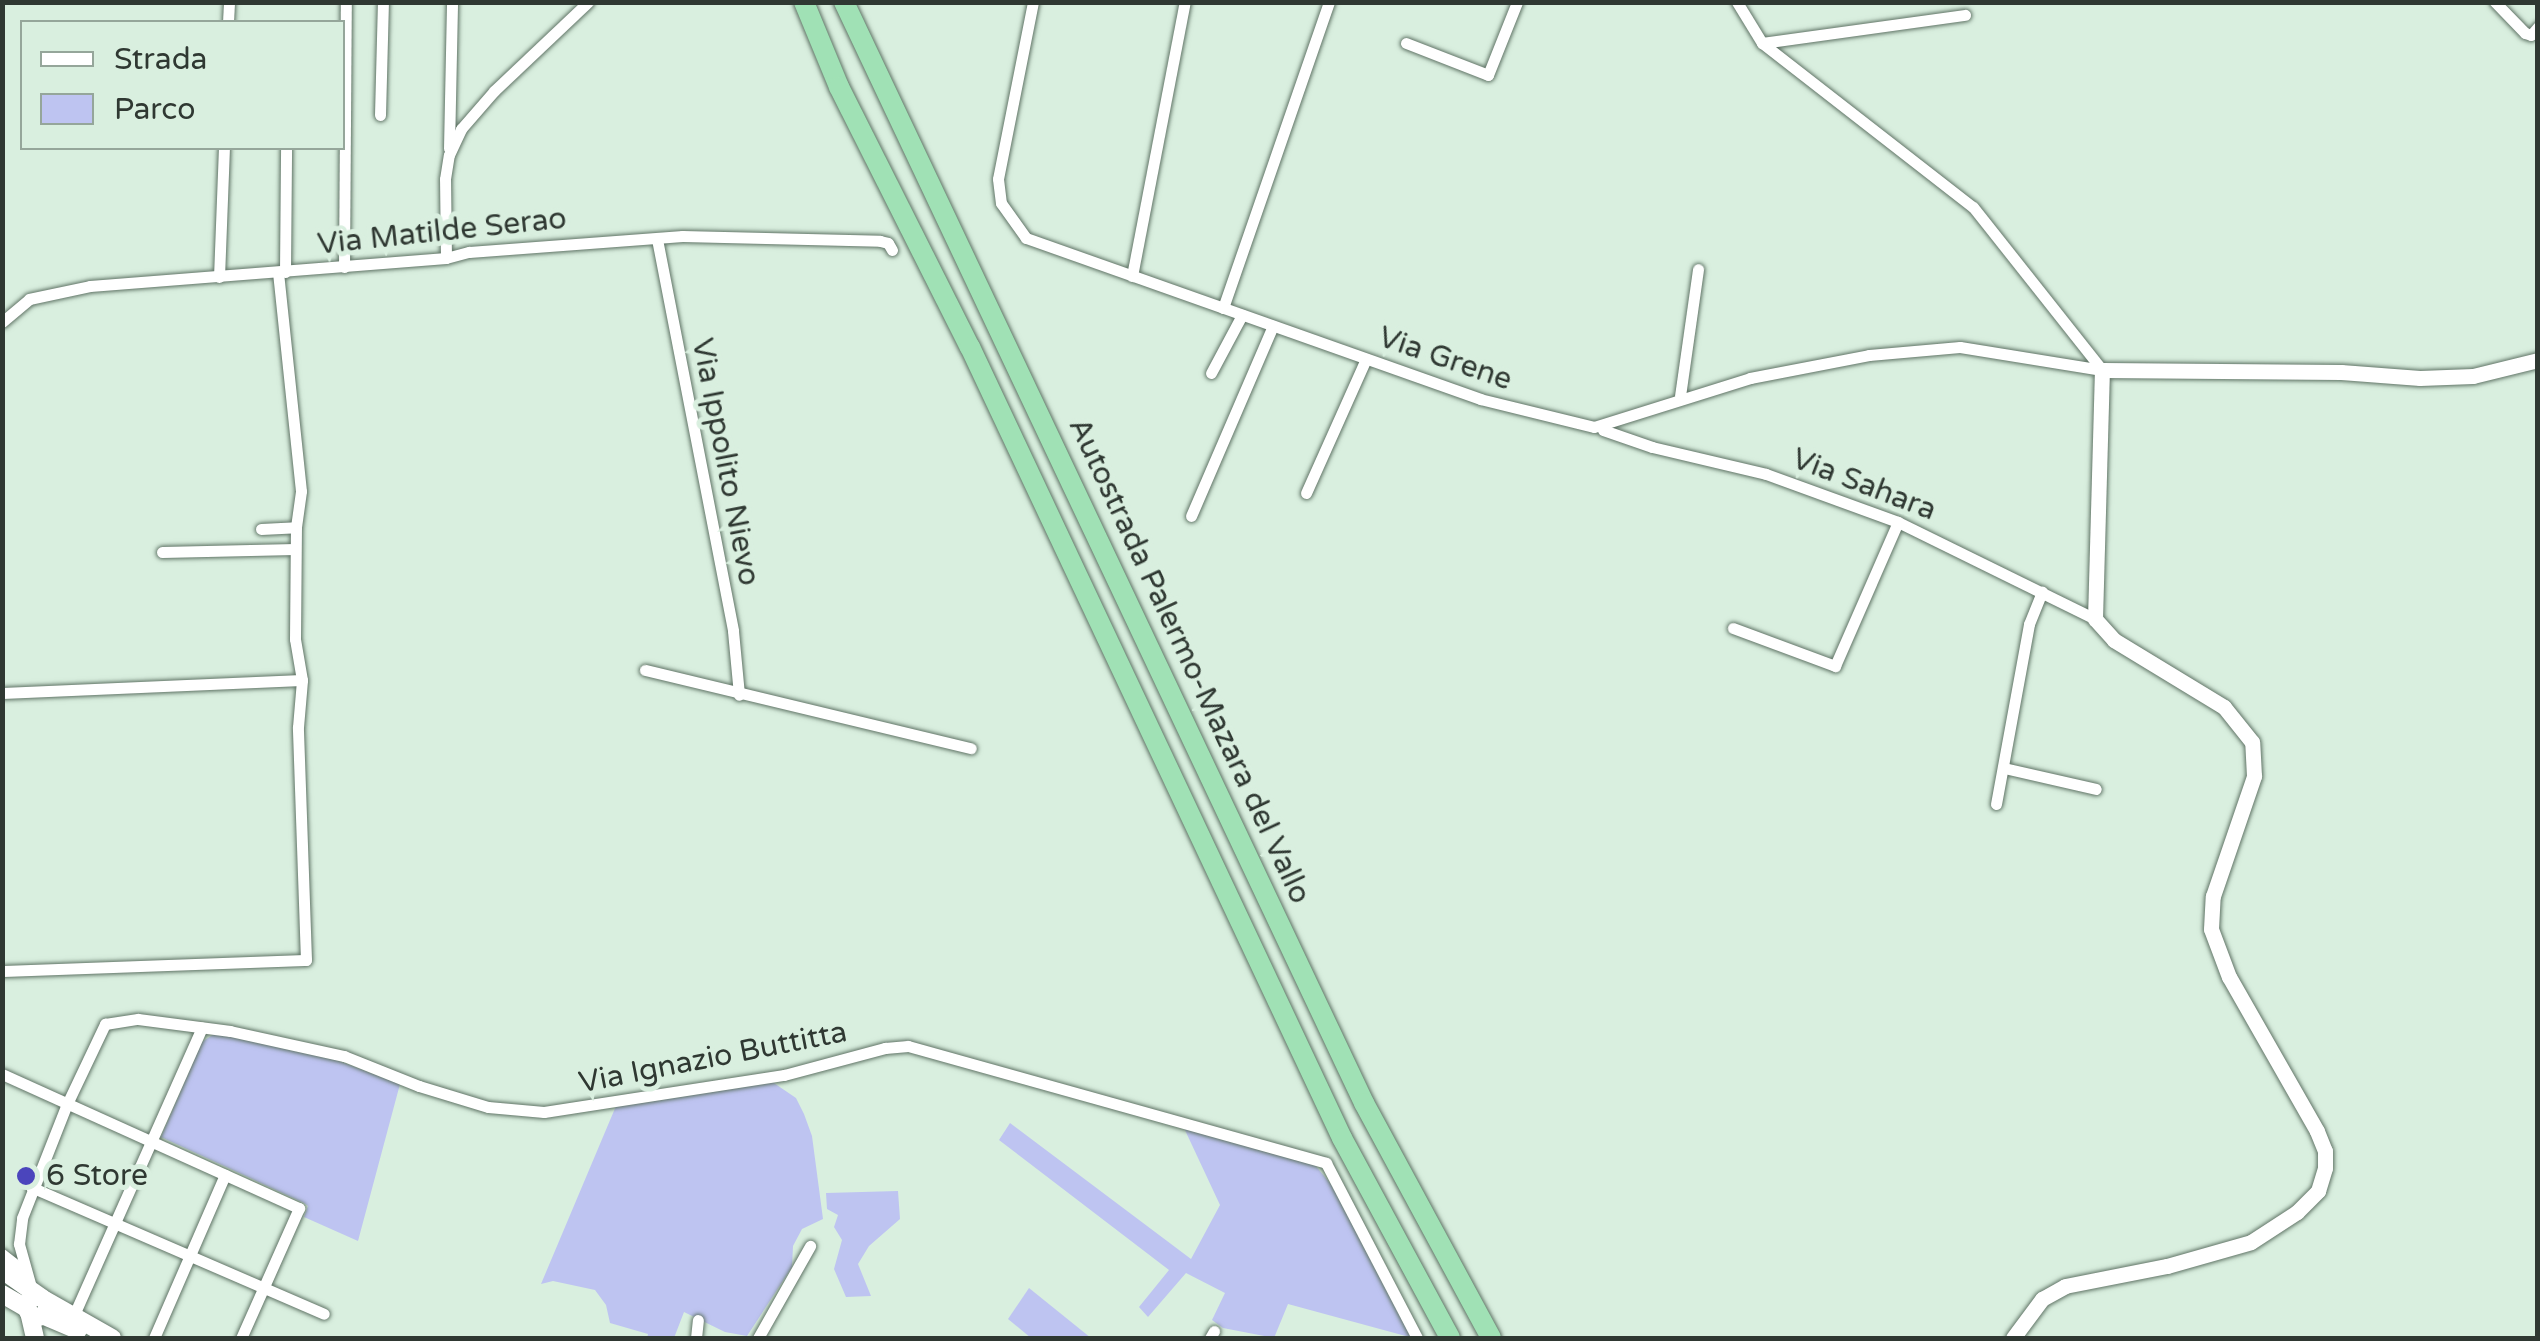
<!DOCTYPE html>
<style>
body{margin:0}
#map{position:relative;width:2540px;height:1341px;overflow:hidden;background:#d9efdf;font-family:"Varela Round",sans-serif}
div>[style]{position:absolute}
.green>*{inset:0;background:#bec4f1}
.roads{filter:drop-shadow(0 0 2px #607466) drop-shadow(0 0 2px #607466)}
.minor>*{height:11px;margin:-5.5px;padding:0 5.5px;transform-origin:5.5px;border-radius:5.5px;background:#fff}
.tertiary>*{height:15px;margin:-7.5px;padding:0 7.5px;transform-origin:7.5px;border-radius:7.5px;background:#fff}
.secondary>*{height:18px;margin:-9px;padding:0 9px;transform-origin:9px;border-radius:9px;background:#fff}
.secondary>.ring{margin:-9px;padding:0;box-sizing:content-box;background:none;border:18px solid #fff;border-radius:50%}
.motorway>*{height:20px;margin:-10px;padding:0 10px;transform-origin:10px;border-radius:10px;background:#a0e1b5}
.dots>*{width:28px;height:28px;translate:-50% -50%;box-sizing:border-box;border:5px solid #d9efdf;border-radius:50%}
span{translate:-50% -50%;white-space:nowrap;text-align:center;line-height:1.15;-webkit-text-stroke:10px #d9efdf;paint-order:stroke}
.street-label{font-size:30px;color:#2f3832}
.poi-label{font-size:30px;color:#2f3832}
.left{translate:0 -50%;text-align:left}
.frame{position:absolute;inset:0;border:5px solid #2f3832;pointer-events:none}
.legend{position:absolute;left:20px;top:20px;width:325px;height:130px;box-sizing:border-box;background:#d9efdf;border:2px solid #95a69a;margin:0;padding:12px 18px;list-style:none;font-size:30px;color:#2f3832}
.legend li{display:flex;align-items:center;gap:20px;height:50px}
.legend b{width:50px;border:2px solid #95a69a}
</style>
<div id="map">
<div class="green">
<i style="clip-path:polygon(217px 1032px,328px 1057px,400px 1084px,358px 1241px,304px 1217px,308px 1206px,304px 1203px,161px 1137px,202px 1042px)"></i>
<i style="clip-path:polygon(771px 1081px,796px 1098px,804px 1114px,812px 1136px,823px 1219px,802px 1229px,793px 1246px,792px 1267px,747px 1336px,725px 1332px,684px 1312px,674px 1338px,647px 1338px,648px 1334px,610px 1323px,606px 1305px,595px 1290px,553px 1281px,541px 1284px,616px 1106px)"></i>
<i style="clip-path:polygon(1010px 1123px,1191px 1259px,1220px 1205px,1184px 1128px,1314px 1164px,1335px 1189px,1413px 1338px,1288px 1304px,1274px 1338px,1223px 1328px,1212px 1320px,1225px 1293px,1186px 1273px,1148px 1317px,1139px 1307px,1169px 1270px,999px 1140px)"></i>
<i style="clip-path:polygon(898px 1191px,900px 1219px,869px 1246px,858px 1264px,871px 1296px,846px 1297px,834px 1269px,842px 1240px,834px 1227px,838px 1215px,827px 1209px,826px 1193px)"></i>
<i style="clip-path:polygon(1029px 1288px,1091px 1338px,1031px 1338px,1008px 1319px)"></i>
</div>
<div class="roads">
<div class="minor">
<i style="left:1033px;top:2px;width:180px;rotate:101.2deg"></i>
<i style="left:998px;top:179px;width:24px;rotate:83deg"></i>
<i style="left:1001px;top:203px;width:43px;rotate:54.5deg"></i>
<i style="left:1026px;top:238px;width:482px;rotate:19.5deg"></i>
<i style="left:1480px;top:399px;width:117px;rotate:13.8deg"></i>
<i style="left:1594px;top:427px;width:164px;rotate:-17.4deg"></i>
<i style="left:1750px;top:378px;width:121px;rotate:-10.9deg"></i>
<i style="left:1869px;top:355px;width:91px;rotate:-5deg"></i>
<i style="left:1960px;top:347px;width:144px;rotate:9.2deg"></i>
<i style="left:1737px;top:2px;width:48px;rotate:58.6deg"></i>
<i style="left:1762px;top:43px;width:267px;rotate:37.9deg"></i>
<i style="left:1973px;top:207px;width:208px;rotate:51.6deg"></i>
<i style="left:2495px;top:2px;width:43px;rotate:45.9deg"></i>
<i style="left:2525px;top:33px;width:6px;rotate:18deg"></i>
<i style="left:2531px;top:35px;width:11px;rotate:-49deg"></i>
<i style="left:228px;top:22px;width:20px;rotate:-87deg"></i>
<i style="left:1406px;top:43px;width:88px;rotate:21.3deg"></i>
<i style="left:1488px;top:75px;width:79px;rotate:-68.3deg"></i>
<i style="left:1762px;top:43px;width:205px;rotate:-7.9deg"></i>
<i style="left:380px;top:115px;width:113px;rotate:-88.5deg"></i>
<i style="left:449px;top:148px;width:146px;rotate:-88.8deg"></i>
<i style="left:657px;top:239px;width:399px;rotate:79deg"></i>
<i style="left:733px;top:631px;width:64px;rotate:84.6deg"></i>
<i style="left:446px;top:258px;width:79px;rotate:-90.7deg"></i>
<i style="left:445px;top:179px;width:24px;rotate:-81deg"></i>
<i style="left:449px;top:155px;width:29px;rotate:-65deg"></i>
<i style="left:461px;top:129px;width:50px;rotate:-49deg"></i>
<i style="left:494px;top:91px;width:129px;rotate:-43.4deg"></i>
<i style="left:344px;top:267px;width:265px;rotate:-89.6deg"></i>
<i style="left:285px;top:272px;width:124px;rotate:-89.5deg"></i>
<i style="left:1132px;top:276px;width:279px;rotate:-79.1deg"></i>
<i style="left:219px;top:277px;width:129px;rotate:-87.8deg"></i>
<i style="left:1223px;top:308px;width:324px;rotate:-70.9deg"></i>
<i style="left:2px;top:322px;width:35px;rotate:-40deg"></i>
<i style="left:29px;top:299px;width:62px;rotate:-12deg"></i>
<i style="left:90px;top:286px;width:357px;rotate:-4.5deg"></i>
<i style="left:446px;top:258px;width:24px;rotate:-15deg"></i>
<i style="left:469px;top:252px;width:214px;rotate:-4.3deg"></i>
<i style="left:682px;top:236px;width:198px;rotate:1.4deg"></i>
<i style="left:880px;top:241px;width:8px;rotate:14deg"></i>
<i style="left:888px;top:243px;width:8px;rotate:60deg"></i>
<i style="left:1211px;top:373px;width:66px;rotate:-61.9deg"></i>
<i style="left:1680px;top:396px;width:128px;rotate:-81.9deg"></i>
<i style="left:1603px;top:430px;width:52px;rotate:19.1deg"></i>
<i style="left:1652px;top:447px;width:117px;rotate:13.3deg"></i>
<i style="left:1766px;top:474px;width:140px;rotate:20deg"></i>
<i style="left:1898px;top:522px;width:220px;rotate:26.2deg"></i>
<i style="left:1306px;top:493px;width:147px;rotate:-65.9deg"></i>
<i style="left:1191px;top:516px;width:207px;rotate:-66.7deg"></i>
<i style="left:261px;top:529px;width:35px;rotate:-3deg"></i>
<i style="left:162px;top:552px;width:133px;rotate:-1.3deg"></i>
<i style="left:1733px;top:628px;width:109px;rotate:20.4deg"></i>
<i style="left:1835px;top:666px;width:157px;rotate:-66.4deg"></i>
<i style="left:645px;top:670px;width:335px;rotate:13.5deg"></i>
<i style="left:2px;top:693px;width:300px;rotate:-2.5deg"></i>
<i style="left:2004px;top:768px;width:94px;rotate:12.9deg"></i>
<i style="left:1996px;top:804px;width:183px;rotate:-79.6deg"></i>
<i style="left:2029px;top:624px;width:35px;rotate:-68deg"></i>
<i style="left:2px;top:971px;width:304px;rotate:-2.1deg"></i>
<i style="left:306px;top:960px;width:233px;rotate:-92deg"></i>
<i style="left:298px;top:727px;width:47px;rotate:-85.1deg"></i>
<i style="left:302px;top:680px;width:42px;rotate:-99.7deg"></i>
<i style="left:295px;top:639px;width:112px;rotate:-89.5deg"></i>
<i style="left:296px;top:527px;width:36px;rotate:-82deg"></i>
<i style="left:301px;top:491px;width:220px;rotate:-96deg"></i>
<i style="left:2px;top:1074px;width:326px;rotate:24.3deg"></i>
<i style="left:299px;top:1208px;width:142px;rotate:114deg"></i>
<i style="left:31px;top:1187px;width:319px;rotate:23.4deg"></i>
<i style="left:2px;top:1254px;width:28px;rotate:38deg"></i>
<i style="left:31px;top:1287px;width:45px;rotate:-105.6deg"></i>
<i style="left:19px;top:1244px;width:26px;rotate:-83deg"></i>
<i style="left:22px;top:1218px;width:123px;rotate:-68.5deg"></i>
<i style="left:67px;top:1104px;width:89px;rotate:-64.6deg"></i>
<i style="left:105px;top:1024px;width:33px;rotate:-9deg"></i>
<i style="left:138px;top:1019px;width:93px;rotate:7.4deg"></i>
<i style="left:230px;top:1031px;width:117px;rotate:12.4deg"></i>
<i style="left:344px;top:1056px;width:81px;rotate:21.8deg"></i>
<i style="left:419px;top:1086px;width:72px;rotate:16.9deg"></i>
<i style="left:488px;top:1107px;width:56px;rotate:5.1deg"></i>
<i style="left:544px;top:1112px;width:243px;rotate:-8.8deg"></i>
<i style="left:784px;top:1075px;width:105px;rotate:-15deg"></i>
<i style="left:885px;top:1048px;width:23px;rotate:-5deg"></i>
<i style="left:908px;top:1046px;width:434px;rotate:15.6deg"></i>
<i style="left:1326px;top:1163px;width:197px;rotate:62.5deg"></i>
<i style="left:73px;top:1317px;width:317px;rotate:-66deg"></i>
<i style="left:154px;top:1338px;width:178px;rotate:-66.5deg"></i>
<i style="left:696px;top:1338px;width:18px;rotate:-84deg"></i>
<i style="left:758px;top:1338px;width:106px;rotate:-60.5deg"></i>
<i style="left:1210px;top:1338px;width:8px;rotate:-60deg"></i>
</div>
<div class="tertiary">
<i style="left:2013px;top:1338px;width:49px;rotate:-53.4deg"></i>
<i style="left:2042px;top:1299px;width:26px;rotate:-29deg"></i>
<i style="left:2065px;top:1286px;width:104px;rotate:-11.1deg"></i>
<i style="left:2167px;top:1266px;width:87px;rotate:-15.9deg"></i>
<i style="left:2251px;top:1242px;width:55px;rotate:-33.1deg"></i>
<i style="left:2297px;top:1212px;width:30px;rotate:-45deg"></i>
<i style="left:2318px;top:1191px;width:24px;rotate:-73deg"></i>
<i style="left:2325px;top:1168px;width:17px;rotate:-90deg"></i>
<i style="left:2325px;top:1151px;width:22px;rotate:-112deg"></i>
<i style="left:2317px;top:1131px;width:177px;rotate:-119.7deg"></i>
<i style="left:2229px;top:977px;width:51px;rotate:-110.6deg"></i>
<i style="left:2211px;top:929px;width:33px;rotate:-87deg"></i>
<i style="left:2213px;top:896px;width:127px;rotate:-71.1deg"></i>
<i style="left:2254px;top:776px;width:34px;rotate:-93deg"></i>
<i style="left:2252px;top:742px;width:45px;rotate:-128.7deg"></i>
<i style="left:2224px;top:707px;width:129px;rotate:-148.7deg"></i>
<i style="left:2114px;top:640px;width:28px;rotate:-132deg"></i>
<i style="left:2095px;top:619px;width:249px;rotate:-88.4deg"></i>
<i style="left:2102px;top:370px;width:239px;rotate:0.5deg"></i>
<i style="left:2341px;top:372px;width:79px;rotate:4.3deg"></i>
<i style="left:2420px;top:378px;width:53px;rotate:-2.2deg"></i>
<i style="left:2473px;top:376px;width:67px;rotate:-13.8deg"></i>
</div>
<div class="secondary">
<i style="left:2px;top:1270px;width:49px;rotate:35deg"></i>
<i style="left:2px;top:1294px;width:30px;rotate:30deg"></i>
<i class="ring" style="left:27px;top:1297px;width:2px;height:2px"></i>
<i style="left:45px;top:1300px;width:77px;rotate:29.6deg"></i>
<i style="left:29px;top:1312px;width:27px;rotate:77deg"></i>
<i style="left:42px;top:1315px;width:39px;rotate:23deg"></i>
</div>
<div class="motorway">
<i style="left:804px;top:2px;width:92px;rotate:67.6deg"></i>
<i style="left:839px;top:87px;width:291px;rotate:63.3deg"></i>
<i style="left:970px;top:347px;width:874px;rotate:64.81deg"></i>
<i style="left:1342px;top:1138px;width:227px;rotate:61.6deg"></i>
<i style="left:844px;top:2px;width:1218px;rotate:64.72deg"></i>
<i style="left:1364px;top:1103px;width:267px;rotate:61.6deg"></i>
</div>
</div>
<div class="dots">
<i style="left:26px;top:1176px;background:#4b45bc"></i>
</div>
<div class="street-label">
<span style="left:442px;top:232px;rotate:-6deg">Via Matilde Serao</span>
<span style="left:1445px;top:359px;rotate:19deg">Via Grene</span>
<span style="left:725px;top:462px;rotate:79deg">Via Ippolito Nievo</span>
<span style="left:1864px;top:485px;rotate:21deg">Via Sahara</span>
<span style="left:1189px;top:661px;rotate:65deg">Autostrada Palermo-Mazara del Vallo</span>
<span style="left:713px;top:1058px;rotate:-11deg">Via Ignazio Buttitta</span>
</div>
<div class="poi-label">
<span class="left" style="left:46px;top:1176px">6 Store</span>
</div>
<div class="frame"></div>
<ul class="legend">
<li><b style="height:12px;background:#fff"></b>Strada</li>
<li><b style="height:28px;background:#bec4f1"></b>Parco</li>
</ul>
</div>
